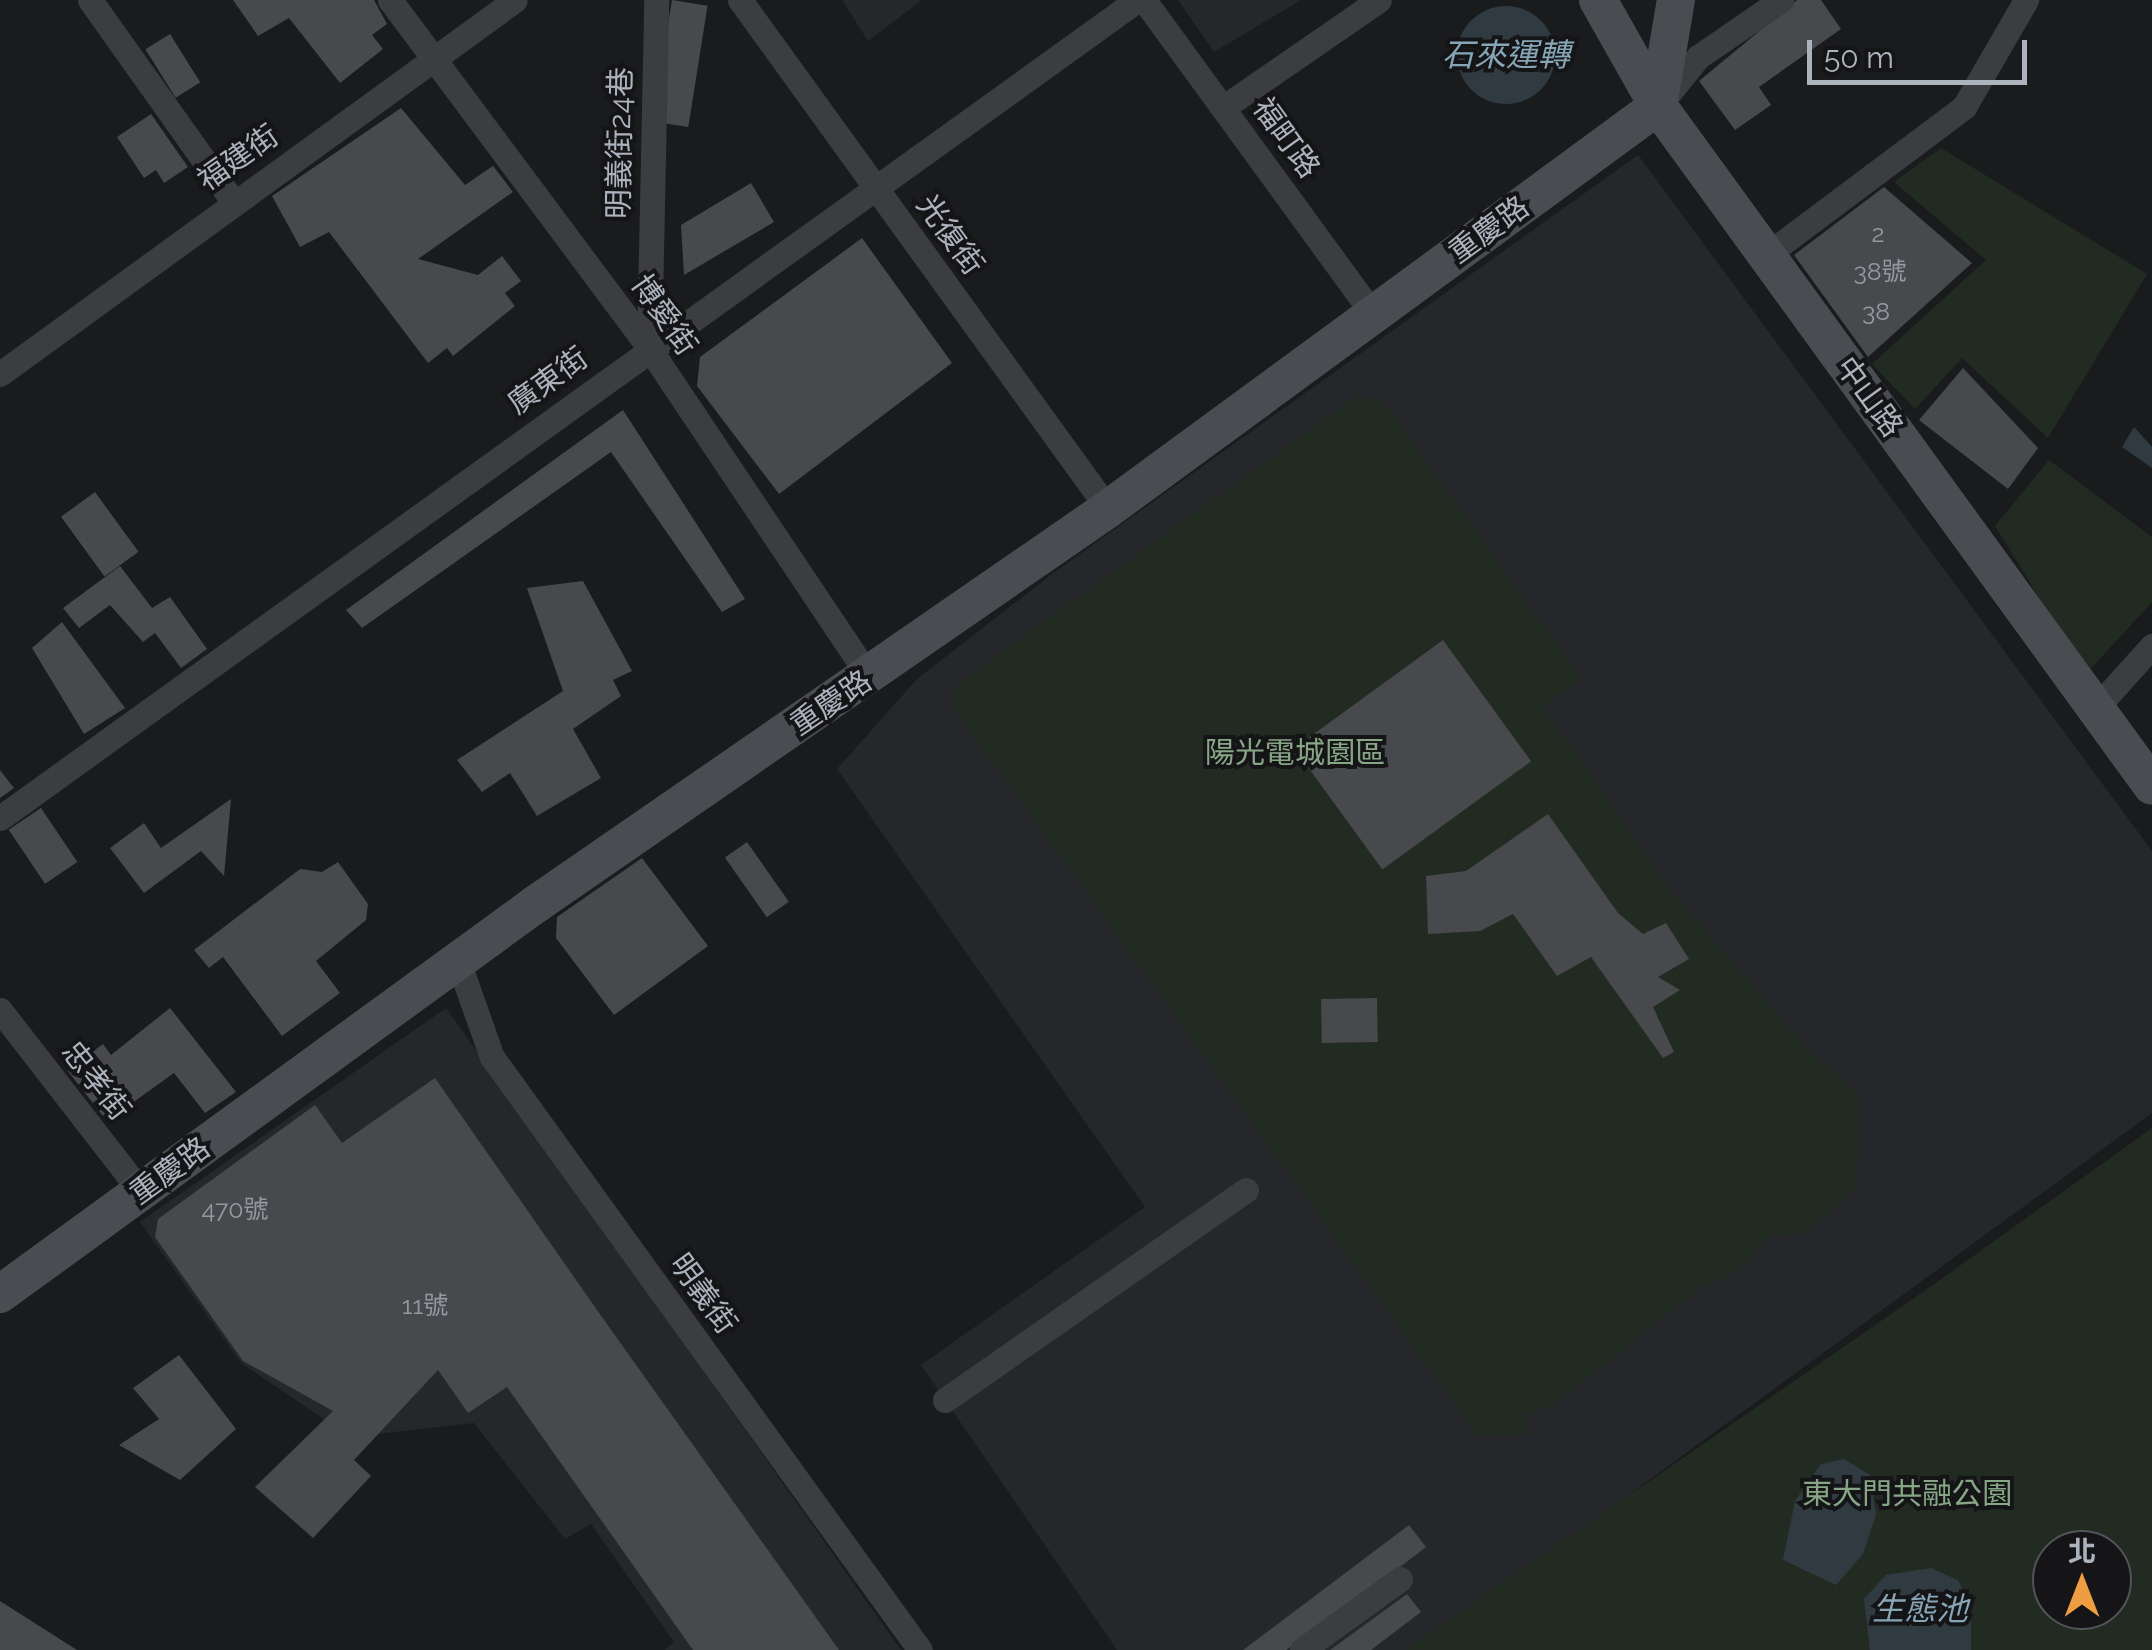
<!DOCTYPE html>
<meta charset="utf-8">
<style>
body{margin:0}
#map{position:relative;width:2152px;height:1650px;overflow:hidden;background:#1a1b1d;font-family:Raleway,"Noto Sans TC",sans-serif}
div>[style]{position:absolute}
.built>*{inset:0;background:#26272a}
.green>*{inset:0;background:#222b22}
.water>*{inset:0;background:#303b41}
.round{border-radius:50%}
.building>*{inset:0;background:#47494c;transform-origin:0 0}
.street>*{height:25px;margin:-12.5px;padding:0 12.5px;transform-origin:12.5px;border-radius:12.5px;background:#3b3d41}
.secondary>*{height:38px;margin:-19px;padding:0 19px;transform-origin:19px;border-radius:19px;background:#494c51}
span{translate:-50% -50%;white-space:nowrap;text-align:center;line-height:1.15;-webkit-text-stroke:8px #151518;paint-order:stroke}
.number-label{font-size:25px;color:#9498a0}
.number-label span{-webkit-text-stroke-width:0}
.street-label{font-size:30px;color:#adb3bc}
.park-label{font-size:30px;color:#87a685}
.water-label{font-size:32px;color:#86a5b5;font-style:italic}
.north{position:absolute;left:2032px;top:1530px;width:100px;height:100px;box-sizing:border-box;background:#151518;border:2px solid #52545a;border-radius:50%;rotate:0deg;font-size:28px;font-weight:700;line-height:40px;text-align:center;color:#adb3bc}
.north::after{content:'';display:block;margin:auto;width:35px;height:45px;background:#ee9d41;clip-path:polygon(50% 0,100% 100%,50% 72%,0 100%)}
.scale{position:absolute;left:1807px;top:40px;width:220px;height:45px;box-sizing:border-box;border:5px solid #adb3bc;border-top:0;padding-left:12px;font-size:30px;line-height:35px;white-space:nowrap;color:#adb3bc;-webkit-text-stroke:8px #151518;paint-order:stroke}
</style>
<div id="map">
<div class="built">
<i style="clip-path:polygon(842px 0,922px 0,868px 41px)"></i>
<i style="clip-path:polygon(1178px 0,1301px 0,1214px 52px)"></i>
<i style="clip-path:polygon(1638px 155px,2152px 851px,2152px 1113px,1416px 1650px,1117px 1650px,921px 1365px,1145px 1207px,837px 769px,917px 679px,1052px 574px)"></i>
<i style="clip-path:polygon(446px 1008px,901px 1650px,665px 1650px,674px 1642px,591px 1524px,565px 1539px,474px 1423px,350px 1437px,241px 1363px,140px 1222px)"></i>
</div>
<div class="green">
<i style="clip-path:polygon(1941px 148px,2147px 274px,2048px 438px,1962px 358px,1915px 409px,1872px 364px,1986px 260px,1894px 182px)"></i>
<i style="clip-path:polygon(1357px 396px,1384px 402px,1582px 680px,1543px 707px,1671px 890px,1815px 1057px,1859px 1093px,1858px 1188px,1804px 1234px,1771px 1234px,1738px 1272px,1699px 1289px,1554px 1405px,1525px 1416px,1530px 1434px,1478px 1437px,955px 710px,956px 685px)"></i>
<i style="clip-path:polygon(2049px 460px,2152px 537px,2152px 602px,2086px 674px,1995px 526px)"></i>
<i style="clip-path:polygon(evenodd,2152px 1128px,2152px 1650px,1405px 1650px,1933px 1285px,2152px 1128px,2052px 1550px,2112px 1550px,2112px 1610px,2052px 1610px,2052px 1550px)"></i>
</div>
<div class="water">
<i class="round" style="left:1457px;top:6px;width:98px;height:98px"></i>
<i style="clip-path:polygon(2134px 427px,2152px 447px,2152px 468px,2122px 447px)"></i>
<i style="clip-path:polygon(1844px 1459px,1870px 1475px,1876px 1515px,1863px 1554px,1836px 1585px,1783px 1560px,1795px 1501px,1821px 1464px)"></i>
<i style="clip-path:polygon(1931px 1568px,1958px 1580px,1971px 1606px,1971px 1650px,1870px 1650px,1864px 1599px,1886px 1575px)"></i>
</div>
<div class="building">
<i style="clip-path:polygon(233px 0,374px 0,387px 24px,372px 35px,383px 49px,340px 83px,289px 18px,258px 36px)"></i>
<i style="left:672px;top:0;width:36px;height:123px;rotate:9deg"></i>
<i style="clip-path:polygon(1797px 0,1821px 0,1841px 29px,1759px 87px,1771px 105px,1735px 130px,1699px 81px)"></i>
<i style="left:170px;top:34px;width:57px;height:29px;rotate:58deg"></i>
<i style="clip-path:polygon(401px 108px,465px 185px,493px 166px,513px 192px,418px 259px,478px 275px,502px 256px,521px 281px,505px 293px,515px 306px,453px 356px,447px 348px,428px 363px,329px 232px,300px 247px,272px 196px)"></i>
<i style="clip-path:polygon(151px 114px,188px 167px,164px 183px,156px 170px,144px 178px,117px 137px)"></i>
<i style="clip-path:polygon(751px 183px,774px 222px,684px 275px,681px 225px)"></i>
<i style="clip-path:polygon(1884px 187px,1972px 263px,1868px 357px,1794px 255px)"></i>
<i style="clip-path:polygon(862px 238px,952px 363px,779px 494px,697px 386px,700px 357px)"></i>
<i style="clip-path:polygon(1963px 368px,2038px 448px,2008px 489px,1919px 420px)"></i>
<i style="clip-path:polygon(623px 410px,745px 599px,722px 612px,611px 452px,362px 628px,346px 610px)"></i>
<i style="left:95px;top:492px;width:74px;height:42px;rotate:54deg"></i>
<i style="clip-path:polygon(120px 566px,152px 608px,170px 597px,207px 649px,181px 668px,155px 633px,143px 642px,110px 605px,79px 628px,63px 608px)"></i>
<i style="clip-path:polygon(583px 581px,632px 671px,613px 680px,621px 696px,573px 729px,601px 778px,537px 816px,510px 773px,482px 792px,457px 760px,563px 691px,527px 588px)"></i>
<i style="clip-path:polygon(62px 622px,125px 708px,84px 734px,32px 648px)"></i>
<i style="left:1443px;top:640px;width:150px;height:184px;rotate:54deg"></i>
<i style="clip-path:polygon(0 770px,14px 788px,0 798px)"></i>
<i style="clip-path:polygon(231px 799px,224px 876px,201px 851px,144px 893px,110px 848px,144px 823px,161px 848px)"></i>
<i style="left:41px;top:808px;width:65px;height:39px;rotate:56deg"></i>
<i style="clip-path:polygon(1548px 814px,1618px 913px,1643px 934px,1666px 923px,1689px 959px,1658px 977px,1680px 990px,1653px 1007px,1674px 1052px,1663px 1058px,1591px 957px,1557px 976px,1513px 914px,1480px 931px,1428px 934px,1426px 876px,1466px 871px)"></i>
<i style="left:747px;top:842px;width:73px;height:27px;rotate:55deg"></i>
<i style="clip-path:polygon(642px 858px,708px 946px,614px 1015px,556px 938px,557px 917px)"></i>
<i style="clip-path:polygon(338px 862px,368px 904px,366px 920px,316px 961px,340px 993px,282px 1036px,223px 957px,209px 968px,194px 950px,300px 869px,322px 872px)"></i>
<i style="left:1377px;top:998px;width:44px;height:56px;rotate:89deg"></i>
<i style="clip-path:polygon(170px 1008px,236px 1092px,205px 1113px,174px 1073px,107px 1121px,67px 1070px,103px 1044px,111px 1055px)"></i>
<i style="clip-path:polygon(435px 1078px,597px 1310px,839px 1650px,693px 1650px,507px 1387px,468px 1413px,438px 1370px,354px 1460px,371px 1476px,313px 1538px,255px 1487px,333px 1411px,243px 1361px,155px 1237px,158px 1219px,315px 1105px,342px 1143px)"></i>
<i style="clip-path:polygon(179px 1355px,236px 1429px,180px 1480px,119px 1445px,159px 1419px,133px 1388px)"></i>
<i style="clip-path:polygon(1409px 1525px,1426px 1547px,1404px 1564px,1286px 1650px,1243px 1650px)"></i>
<i style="clip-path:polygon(1407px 1594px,1421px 1612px,1371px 1650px,1330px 1650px)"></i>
<i style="clip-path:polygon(0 1601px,77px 1650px,0 1650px)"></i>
</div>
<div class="street">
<i style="left:90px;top:0;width:245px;rotate:54.6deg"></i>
<i style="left:390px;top:0;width:434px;rotate:53.3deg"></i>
<i style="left:649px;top:348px;width:396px;rotate:56.2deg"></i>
<i style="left:740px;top:0;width:628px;rotate:54.13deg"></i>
<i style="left:1144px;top:0;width:390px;rotate:53.9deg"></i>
<i style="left:1661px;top:103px;width:59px;rotate:-51.2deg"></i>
<i style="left:1698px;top:57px;width:101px;rotate:-34.5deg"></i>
<i style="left:1224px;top:107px;width:188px;rotate:-34.6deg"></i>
<i style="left:1765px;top:256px;width:249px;rotate:-36.8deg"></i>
<i style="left:1964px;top:107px;width:124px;rotate:-59.9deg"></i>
<i style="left:649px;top:348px;width:348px;rotate:-88.8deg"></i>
<i style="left:0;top:374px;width:636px;rotate:-35.99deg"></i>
<i style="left:2095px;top:709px;width:85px;rotate:-47.9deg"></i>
<i style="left:0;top:818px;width:1401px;rotate:-35.73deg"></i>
<i style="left:459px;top:964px;width:99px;rotate:70.5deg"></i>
<i style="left:492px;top:1057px;width:731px;rotate:54.18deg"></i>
<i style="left:0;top:1010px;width:230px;rotate:52.2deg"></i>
<i style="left:945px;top:1400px;width:367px;rotate:-34.9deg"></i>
<i style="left:1302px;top:1650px;width:121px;rotate:-35.9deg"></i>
</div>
<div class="secondary">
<i style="left:1598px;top:0;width:122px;rotate:60.5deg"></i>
<i style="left:1658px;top:106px;width:840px;rotate:54deg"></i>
<i style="left:1658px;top:106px;width:108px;rotate:-80.4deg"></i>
<i style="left:0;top:1294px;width:663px;rotate:-36.04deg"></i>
<i style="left:536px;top:904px;width:695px;rotate:-34.63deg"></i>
<i style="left:1108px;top:509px;width:682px;rotate:-36.23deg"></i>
</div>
<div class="number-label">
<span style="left:1878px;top:233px">2</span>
<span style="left:1880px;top:271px">38號</span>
<span style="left:1876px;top:311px">38</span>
<span style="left:235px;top:1209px">470號</span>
<span style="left:425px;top:1305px">11號</span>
</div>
<div class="street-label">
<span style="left:1286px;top:138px;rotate:54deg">福町路</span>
<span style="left:620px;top:143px;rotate:-89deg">明義街24巷</span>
<span style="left:238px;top:158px;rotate:-35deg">福建街</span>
<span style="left:1489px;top:230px;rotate:-36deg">重慶路</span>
<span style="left:950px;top:235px;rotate:54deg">光復街</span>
<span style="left:664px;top:315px;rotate:55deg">博愛街</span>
<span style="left:548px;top:381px;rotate:-36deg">廣東街</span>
<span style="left:1869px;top:397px;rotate:54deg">中山路</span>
<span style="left:831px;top:703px;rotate:-34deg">重慶路</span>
<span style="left:96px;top:1081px;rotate:52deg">忠孝街</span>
<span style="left:170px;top:1171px;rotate:-36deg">重慶路</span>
<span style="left:703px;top:1294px;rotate:54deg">明義街</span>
</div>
<div class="park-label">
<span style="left:1295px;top:753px">陽光電城園區</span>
<span style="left:1907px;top:1494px">東大門共融公園</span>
</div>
<div class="water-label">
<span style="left:1506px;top:55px">石來運轉</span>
<span style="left:1920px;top:1609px">生態池</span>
</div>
<div class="north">北</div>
<div class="scale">50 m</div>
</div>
